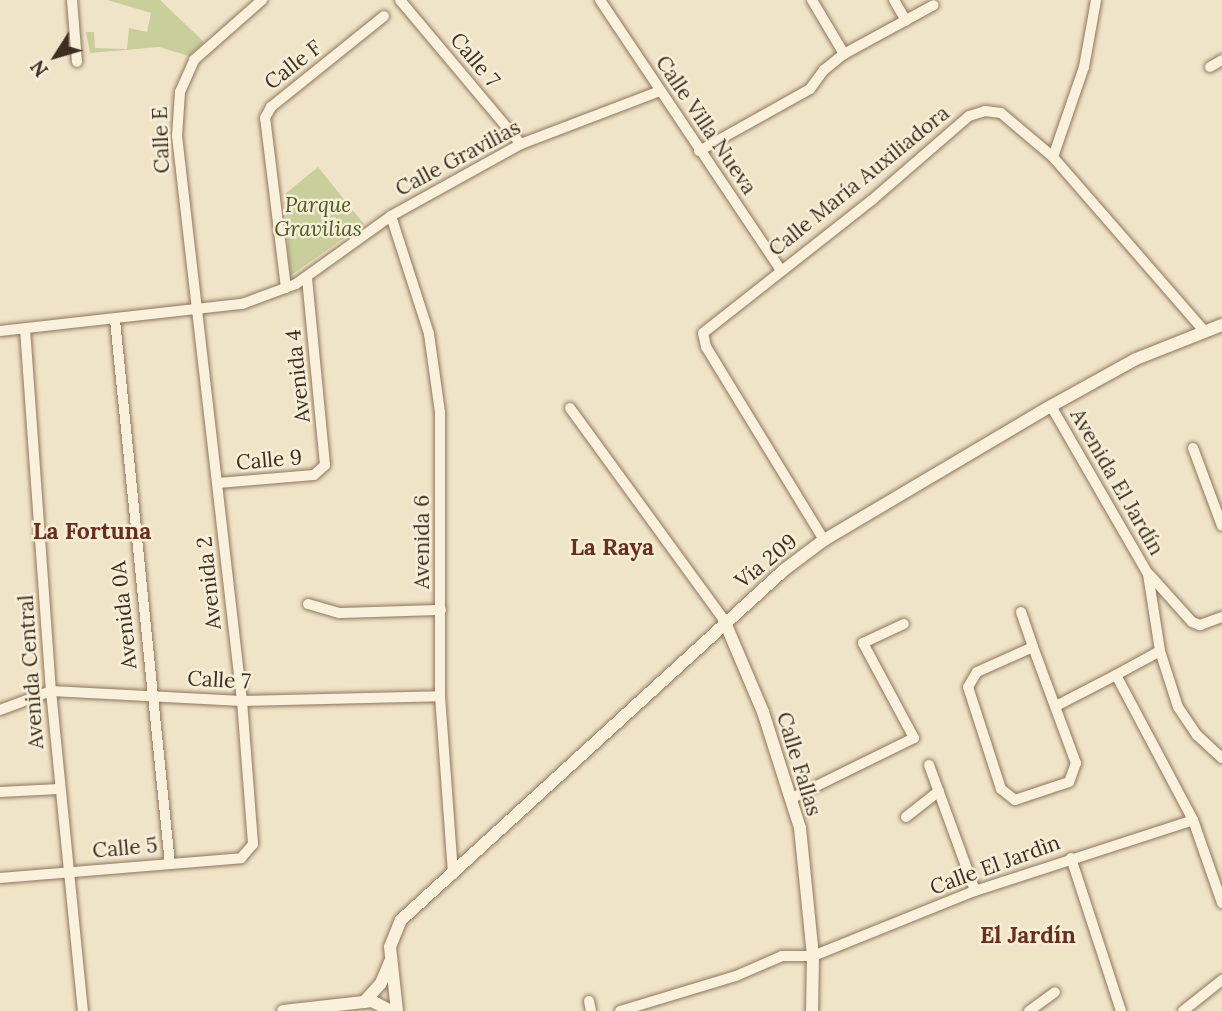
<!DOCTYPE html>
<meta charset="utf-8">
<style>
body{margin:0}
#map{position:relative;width:1222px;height:1011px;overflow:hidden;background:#f0e4c8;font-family:Lora,serif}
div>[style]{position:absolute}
.green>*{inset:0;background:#c9cf9b}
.roads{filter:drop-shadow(0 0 2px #8d765c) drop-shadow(0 0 2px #8d765c)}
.minor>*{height:10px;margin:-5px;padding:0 5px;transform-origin:5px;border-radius:5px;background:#faf1dc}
.tertiary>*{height:12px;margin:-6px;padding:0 6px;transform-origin:6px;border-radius:6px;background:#faf1dc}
.secondary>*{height:12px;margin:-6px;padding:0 6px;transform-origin:6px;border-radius:6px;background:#faf1dc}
span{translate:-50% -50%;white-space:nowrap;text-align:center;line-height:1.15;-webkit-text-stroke:5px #f7eed8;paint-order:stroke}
.street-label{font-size:21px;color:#3d2e20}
.park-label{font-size:21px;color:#4d5a26;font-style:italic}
.neighbourhood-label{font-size:23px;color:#6b2e1e;font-weight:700}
.north{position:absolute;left:21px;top:21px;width:70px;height:70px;-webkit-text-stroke:5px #f7eed8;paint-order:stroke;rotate:233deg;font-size:19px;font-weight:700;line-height:28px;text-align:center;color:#3d2e20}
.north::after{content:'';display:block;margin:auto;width:24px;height:32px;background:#3d2e20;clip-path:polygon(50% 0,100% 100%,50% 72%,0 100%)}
</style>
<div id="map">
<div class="green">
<i style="clip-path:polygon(107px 0,160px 0,204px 42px,189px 56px,159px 47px,90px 53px,86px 32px,94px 32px,95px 48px,127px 49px,129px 28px,147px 32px,151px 13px)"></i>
<i style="clip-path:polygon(318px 167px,364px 224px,290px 276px,285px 194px)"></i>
</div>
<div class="roads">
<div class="minor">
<i style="left:72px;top:0;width:62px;rotate:85.4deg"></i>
<i style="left:400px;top:0;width:188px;rotate:50deg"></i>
<i style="left:600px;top:0;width:325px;rotate:56.2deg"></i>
<i style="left:812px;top:0;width:63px;rotate:59.3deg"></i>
<i style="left:894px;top:0;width:24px;rotate:60deg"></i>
<i style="left:1210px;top:67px;width:14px;rotate:-30deg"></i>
<i style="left:699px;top:151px;width:127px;rotate:-29.2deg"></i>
<i style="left:810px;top:89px;width:24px;rotate:-54deg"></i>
<i style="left:824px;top:70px;width:26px;rotate:-39deg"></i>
<i style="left:844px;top:54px;width:102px;rotate:-28.6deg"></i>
<i style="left:1053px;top:157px;width:95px;rotate:-71deg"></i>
<i style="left:1084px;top:67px;width:68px;rotate:-79.8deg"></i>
<i style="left:391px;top:216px;width:124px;rotate:72.1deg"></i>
<i style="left:429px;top:334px;width:79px;rotate:82deg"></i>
<i style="left:440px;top:412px;width:284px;rotate:90deg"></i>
<i style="left:440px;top:696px;width:179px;rotate:85.8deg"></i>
<i style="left:286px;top:288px;width:171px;rotate:-97deg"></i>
<i style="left:265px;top:118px;width:13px;rotate:-61deg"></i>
<i style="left:271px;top:107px;width:145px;rotate:-38.8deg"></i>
<i style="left:115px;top:320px;width:547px;rotate:84.23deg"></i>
<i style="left:25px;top:329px;width:363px;rotate:85.9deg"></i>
<i style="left:51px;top:691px;width:322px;rotate:84.3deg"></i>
<i style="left:0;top:331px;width:244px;rotate:-6.4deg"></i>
<i style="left:242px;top:304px;width:58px;rotate:-20.3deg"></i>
<i style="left:296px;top:284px;width:117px;rotate:-35.6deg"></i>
<i style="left:391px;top:216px;width:149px;rotate:-29deg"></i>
<i style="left:521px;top:144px;width:149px;rotate:-20.9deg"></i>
<i style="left:1051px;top:406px;width:194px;rotate:60deg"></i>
<i style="left:1148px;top:574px;width:78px;rotate:81.1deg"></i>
<i style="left:1160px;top:651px;width:50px;rotate:151.4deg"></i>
<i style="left:1116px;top:675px;width:164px;rotate:62deg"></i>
<i style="left:1193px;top:820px;width:88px;rotate:70.7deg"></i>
<i style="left:570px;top:408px;width:262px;rotate:54deg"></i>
<i style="left:1193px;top:448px;width:83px;rotate:69.6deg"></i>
<i style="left:218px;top:483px;width:96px;rotate:-4.8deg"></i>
<i style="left:314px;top:475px;width:15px;rotate:-42deg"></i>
<i style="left:325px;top:465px;width:189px;rotate:-95.5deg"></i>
<i style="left:824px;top:540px;width:226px;rotate:-121.4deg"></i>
<i style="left:706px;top:347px;width:14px;rotate:-102deg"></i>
<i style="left:703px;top:333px;width:215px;rotate:-38.2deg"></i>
<i style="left:872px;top:200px;width:128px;rotate:-40.9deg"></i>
<i style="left:969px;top:116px;width:17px;rotate:-17deg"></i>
<i style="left:985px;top:111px;width:16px;rotate:7deg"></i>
<i style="left:1001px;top:113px;width:68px;rotate:40.2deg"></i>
<i style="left:1053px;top:157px;width:230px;rotate:49deg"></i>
<i style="left:1149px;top:574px;width:64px;rotate:48.1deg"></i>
<i style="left:1192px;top:622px;width:9px;rotate:21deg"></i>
<i style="left:1200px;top:625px;width:23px;rotate:-20deg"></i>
<i style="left:308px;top:604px;width:32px;rotate:16deg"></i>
<i style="left:339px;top:613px;width:102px;rotate:-1.7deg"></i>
<i style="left:1021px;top:612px;width:37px;rotate:71deg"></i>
<i style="left:1033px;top:647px;width:124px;rotate:69.7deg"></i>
<i style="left:1076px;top:763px;width:20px;rotate:110deg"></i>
<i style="left:1069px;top:782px;width:57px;rotate:161.6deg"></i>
<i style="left:1015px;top:800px;width:18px;rotate:-142deg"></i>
<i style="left:1001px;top:789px;width:107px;rotate:-107.9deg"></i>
<i style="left:968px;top:687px;width:17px;rotate:-59deg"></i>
<i style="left:977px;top:672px;width:61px;rotate:-24.1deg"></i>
<i style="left:1160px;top:651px;width:59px;rotate:72.2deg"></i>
<i style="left:1178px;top:707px;width:34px;rotate:56deg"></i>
<i style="left:1197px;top:735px;width:34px;rotate:43deg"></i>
<i style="left:1056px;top:706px;width:68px;rotate:-27.3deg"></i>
<i style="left:0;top:710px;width:54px;rotate:-20.4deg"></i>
<i style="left:51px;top:691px;width:191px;rotate:3deg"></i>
<i style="left:242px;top:701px;width:198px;rotate:-1.4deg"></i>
<i style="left:929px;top:765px;width:134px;rotate:69.9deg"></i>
<i style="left:0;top:792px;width:59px;rotate:-2.9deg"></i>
<i style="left:792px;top:798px;width:136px;rotate:-26.2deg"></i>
<i style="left:914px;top:738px;width:108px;rotate:-118.2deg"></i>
<i style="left:863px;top:643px;width:45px;rotate:-24.9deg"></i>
<i style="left:906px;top:817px;width:42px;rotate:-38.2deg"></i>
<i style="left:1071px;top:858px;width:161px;rotate:71.9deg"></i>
<i style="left:0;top:878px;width:242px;rotate:-4.7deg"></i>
<i style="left:241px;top:858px;width:18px;rotate:-49deg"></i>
<i style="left:253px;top:844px;width:143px;rotate:-94.4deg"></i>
<i style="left:242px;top:701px;width:569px;rotate:-96.56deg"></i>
<i style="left:177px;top:136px;width:44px;rotate:-86.1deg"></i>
<i style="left:180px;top:92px;width:35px;rotate:-66deg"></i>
<i style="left:194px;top:60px;width:91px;rotate:-41.4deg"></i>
<i style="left:589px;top:1001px;width:10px;rotate:79deg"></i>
<i style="left:620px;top:1011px;width:121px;rotate:-16.8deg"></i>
<i style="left:736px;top:976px;width:50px;rotate:-23.5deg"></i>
<i style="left:782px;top:956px;width:31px"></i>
<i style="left:813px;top:956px;width:175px;rotate:-21.9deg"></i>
<i style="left:975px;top:891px;width:229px;rotate:-18deg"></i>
<i style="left:1029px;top:1011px;width:32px;rotate:-36deg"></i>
<i style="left:1183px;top:1011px;width:50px;rotate:-38.5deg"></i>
</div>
<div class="tertiary">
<i style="left:724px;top:620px;width:100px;rotate:67deg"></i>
<i style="left:763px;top:712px;width:122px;rotate:72.3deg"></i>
<i style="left:800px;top:828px;width:129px;rotate:84.2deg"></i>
<i style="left:813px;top:956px;width:55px;rotate:91deg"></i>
</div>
<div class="secondary">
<i style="left:364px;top:1002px;width:25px;rotate:-48deg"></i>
<i style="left:381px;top:983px;width:23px;rotate:-67deg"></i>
<i style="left:283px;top:1011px;width:90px;rotate:-6.4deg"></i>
<i style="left:372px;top:1001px;width:21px;rotate:28deg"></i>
<i style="left:397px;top:1011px;width:64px;rotate:-96.2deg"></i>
<i style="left:390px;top:947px;width:29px;rotate:-68deg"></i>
<i style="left:401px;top:920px;width:519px;rotate:-42.42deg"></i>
<i style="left:784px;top:570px;width:50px;rotate:-36.9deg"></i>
<i style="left:824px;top:540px;width:264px;rotate:-30.6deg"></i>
<i style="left:1051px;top:406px;width:97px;rotate:-28.9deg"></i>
<i style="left:1136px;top:359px;width:92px;rotate:-21.6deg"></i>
</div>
</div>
<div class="street-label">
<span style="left:475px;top:60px;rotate:50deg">Calle 7</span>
<span style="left:293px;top:65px;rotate:-38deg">Calle F</span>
<span style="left:706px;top:125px;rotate:56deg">Calle Villa Nueva</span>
<span style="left:161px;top:140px;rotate:-92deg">Calle E</span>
<span style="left:458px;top:158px;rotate:-28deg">Calle Gravilias</span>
<span style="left:859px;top:181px;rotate:-39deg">Calle María Auxiliadora</span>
<span style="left:298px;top:376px;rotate:-96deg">Avenida 4</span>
<span style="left:269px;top:460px;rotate:-5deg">Calle 9</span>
<span style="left:1117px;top:482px;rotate:60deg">Avenida El Jardín</span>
<span style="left:422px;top:542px;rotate:-90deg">Avenida 6</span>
<span style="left:766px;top:561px;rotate:-39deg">Vía 209</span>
<span style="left:209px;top:583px;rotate:-96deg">Avenida 2</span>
<span style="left:124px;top:615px;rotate:-96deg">Avenida 0A</span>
<span style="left:31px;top:672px;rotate:-94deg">Avenida Central</span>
<span style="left:219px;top:680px;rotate:3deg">Calle 7</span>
<span style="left:799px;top:764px;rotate:73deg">Calle Fallas</span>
<span style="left:125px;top:848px;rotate:-5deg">Calle 5</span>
<span style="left:995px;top:865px;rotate:-20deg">Calle El Jardìn</span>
</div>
<div class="park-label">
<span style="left:318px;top:217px">Parque<br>Gravilias</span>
</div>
<div class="neighbourhood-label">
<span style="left:92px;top:531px">La Fortuna</span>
<span style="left:612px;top:547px">La Raya</span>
<span style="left:1028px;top:935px">El Jardín</span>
</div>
<div class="north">N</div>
</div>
